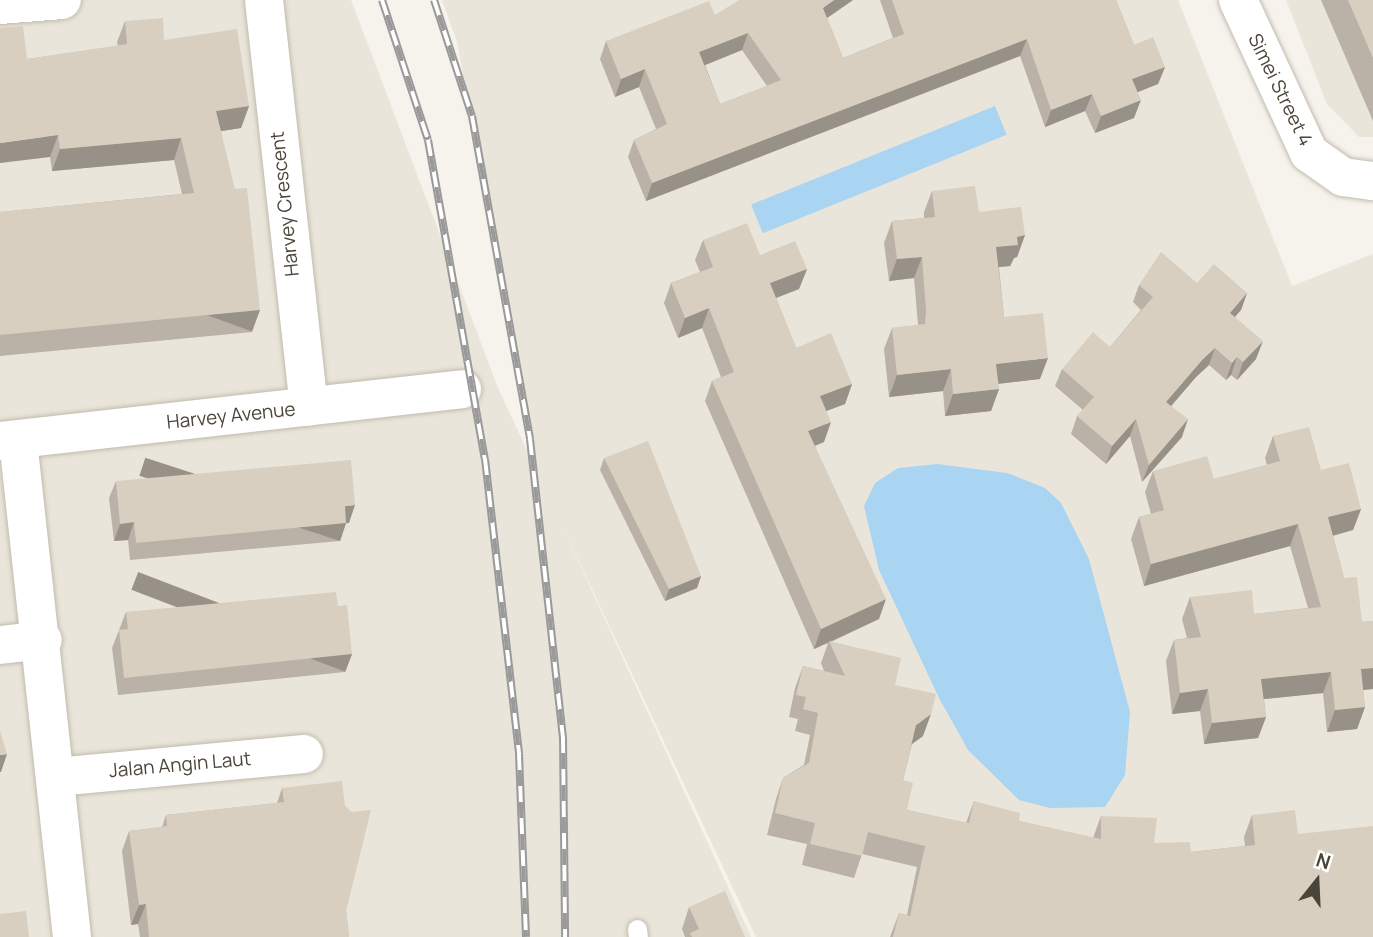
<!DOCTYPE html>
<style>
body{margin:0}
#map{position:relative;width:1373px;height:937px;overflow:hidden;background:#f6f3ec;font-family:Manrope,sans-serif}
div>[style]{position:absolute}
.residential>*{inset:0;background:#eae5da}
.water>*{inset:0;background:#a9d4f2;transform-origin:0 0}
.roads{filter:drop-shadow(0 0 2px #c2bbae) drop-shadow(0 0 2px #c2bbae)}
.service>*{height:19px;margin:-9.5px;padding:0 9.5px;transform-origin:9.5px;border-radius:9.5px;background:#fff}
.minor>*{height:38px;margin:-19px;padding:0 19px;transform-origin:19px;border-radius:19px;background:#fff}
.rail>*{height:8px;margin-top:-4px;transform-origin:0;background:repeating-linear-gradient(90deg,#fff 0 16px,#9a9a9a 0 32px);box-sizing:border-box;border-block:2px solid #9a9a9a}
.wall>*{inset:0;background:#bab2a6}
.shaded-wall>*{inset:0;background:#979187;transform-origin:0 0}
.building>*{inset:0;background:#d8cfc1}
span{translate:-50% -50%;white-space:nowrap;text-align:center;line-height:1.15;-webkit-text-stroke:7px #fff;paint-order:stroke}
.street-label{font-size:19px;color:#4b4439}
.north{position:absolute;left:1282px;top:846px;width:70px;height:70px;-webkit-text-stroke:5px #fff;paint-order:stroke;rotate:18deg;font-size:19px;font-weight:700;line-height:28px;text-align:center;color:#4b4439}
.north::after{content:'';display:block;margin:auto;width:24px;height:32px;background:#4b4439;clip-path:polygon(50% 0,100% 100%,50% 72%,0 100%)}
</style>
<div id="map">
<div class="residential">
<i style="clip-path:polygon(0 0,351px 0,498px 388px,536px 470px,457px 42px,442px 0,1178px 0,1292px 286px,1373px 254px,1373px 937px,756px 937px,558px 517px,751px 937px,0 937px)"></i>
<i style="clip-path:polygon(1286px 0,1373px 0,1373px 137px,1359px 137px,1327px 104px)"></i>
</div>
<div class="water">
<i style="left:995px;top:106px;width:31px;height:263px;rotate:68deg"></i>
<i style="clip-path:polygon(937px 464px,1007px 473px,1045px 488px,1061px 503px,1089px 559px,1130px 712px,1125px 775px,1105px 807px,1050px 808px,1019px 800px,968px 750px,939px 698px,879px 570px,864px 506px,875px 483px,898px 468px)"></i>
</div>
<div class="roads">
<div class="service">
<i style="left:637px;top:929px;width:8px;rotate:83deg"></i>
</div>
<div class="minor">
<i style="left:264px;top:0;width:409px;rotate:83.7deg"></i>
<i style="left:1238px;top:0;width:169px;rotate:65.1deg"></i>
<i style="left:1309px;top:153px;width:42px;rotate:35.2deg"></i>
<i style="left:1343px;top:177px;width:30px;rotate:8deg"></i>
<i style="left:0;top:5px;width:62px;rotate:-4.6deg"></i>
<i style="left:18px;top:440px;width:500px;rotate:83.8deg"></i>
<i style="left:0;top:441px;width:465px;rotate:-6.4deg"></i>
<i style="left:0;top:645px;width:43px;rotate:-6.6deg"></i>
<i style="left:56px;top:777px;width:249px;rotate:-5.3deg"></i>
</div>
</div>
<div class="rail">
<i style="left:382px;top:0;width:147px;rotate:71.8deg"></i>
<i style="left:428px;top:140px;width:324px;rotate:79.9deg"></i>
<i style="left:485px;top:459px;width:297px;rotate:83.4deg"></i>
<i style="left:519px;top:754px;width:183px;rotate:87.8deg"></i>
<i style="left:434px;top:0;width:122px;rotate:71.9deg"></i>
<i style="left:472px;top:116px;width:328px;rotate:79.8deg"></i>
<i style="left:530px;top:439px;width:300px;rotate:83.7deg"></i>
<i style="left:563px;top:737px;width:200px;rotate:89.4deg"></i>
</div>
<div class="wall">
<i style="clip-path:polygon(evenodd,853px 0,827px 18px,843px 58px,893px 38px,880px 0,1116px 0,1134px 45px,1165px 67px,1158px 84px,1137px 92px,1134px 118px,1095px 133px,1085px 111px,1045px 127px,1020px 56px,646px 201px,628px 157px,634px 140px,656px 129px,639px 87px,615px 97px,600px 59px,606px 41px,715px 15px,853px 0,742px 50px,767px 86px,720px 104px,705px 65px,742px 50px)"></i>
<i style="clip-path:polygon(1321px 0,1373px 0,1373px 121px)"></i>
<i style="clip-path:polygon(125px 21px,164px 40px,249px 106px,241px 128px,221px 131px,252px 332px,0 356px,0 212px,182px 194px,174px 160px,52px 171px,50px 157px,27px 59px,118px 46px,117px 42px)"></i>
<i style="clip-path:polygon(932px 191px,979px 212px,1025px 235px,1017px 257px,1014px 258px,1010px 266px,999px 267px,1004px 317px,1040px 379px,998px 384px,999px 389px,991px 411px,945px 416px,943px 391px,889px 397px,884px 349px,892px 328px,918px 325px,914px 278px,889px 281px,884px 243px,892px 221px,924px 218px,924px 212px)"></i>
<i style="clip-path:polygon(703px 240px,807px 269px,799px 289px,776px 298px,796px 348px,852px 384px,845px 404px,826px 411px,824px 442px,815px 446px,879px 619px,831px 642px,895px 685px,923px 736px,912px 744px,903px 780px,907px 810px,966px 823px,974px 801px,1019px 821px,1093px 838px,1101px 816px,1154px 843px,1191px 852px,1245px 846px,1244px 837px,1252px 815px,1298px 834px,1373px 937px,890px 937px,899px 913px,907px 915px,917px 867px,862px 854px,854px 878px,802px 865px,807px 844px,767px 835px,776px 799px,783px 778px,804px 765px,810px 735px,795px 731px,798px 719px,789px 717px,795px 688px,803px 666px,824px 671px,821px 663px,828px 643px,814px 649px,705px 401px,712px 381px,721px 377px,702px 328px,678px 338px,664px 303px,671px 283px,700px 272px,695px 260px)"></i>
<i style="clip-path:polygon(1197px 283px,1247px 293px,1241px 310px,1235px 317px,1256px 359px,1237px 380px,1231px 375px,1226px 380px,1209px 365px,1196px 377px,1171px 406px,1182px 437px,1142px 482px,1130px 436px,1106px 464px,1071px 434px,1077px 416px,1083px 410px,1055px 386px,1062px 369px,1110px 347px,1141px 310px,1133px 302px,1139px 285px)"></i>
<i style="clip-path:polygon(1273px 436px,1321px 470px,1361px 509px,1353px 530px,1333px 536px,1344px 578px,1362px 622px,1373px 621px,1373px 689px,1363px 690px,1365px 707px,1357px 729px,1327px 732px,1323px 693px,1264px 699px,1266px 717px,1258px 738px,1204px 744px,1200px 711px,1172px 714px,1166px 661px,1174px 640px,1187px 638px,1182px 619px,1190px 597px,1254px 614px,1308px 608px,1290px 546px,1144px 586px,1131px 539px,1139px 517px,1151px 514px,1145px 492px,1153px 471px,1214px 479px,1267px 465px,1265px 458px)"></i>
<i style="clip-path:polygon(604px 458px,701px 576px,697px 588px,665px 601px,600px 470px)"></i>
<i style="clip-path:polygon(116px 481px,349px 523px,346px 523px,340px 541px,130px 560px,128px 540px,114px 541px,109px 498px)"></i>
<i style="clip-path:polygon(338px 606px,352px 654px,345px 672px,118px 695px,112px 648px,126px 612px)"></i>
<i style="clip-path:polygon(282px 788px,346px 911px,349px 937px,140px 937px,138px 924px,131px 925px,122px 851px,129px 831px,162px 827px,166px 815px,277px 803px)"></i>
<i style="clip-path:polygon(689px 907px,745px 937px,685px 937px,682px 929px)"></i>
</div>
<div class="shaded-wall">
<i style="clip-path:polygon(834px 0,853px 0,817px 25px,823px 8px)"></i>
<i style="clip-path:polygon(748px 33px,742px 50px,693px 70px,699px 52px)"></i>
<i style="clip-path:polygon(1027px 39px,1020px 56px,646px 201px,652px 183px)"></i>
<i style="clip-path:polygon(1165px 67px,1158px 84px,1126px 97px,1132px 79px)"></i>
<i style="clip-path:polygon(645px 69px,639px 87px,615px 97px,621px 79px)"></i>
<i style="clip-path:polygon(1092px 94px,1085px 111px,1045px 127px,1051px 110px)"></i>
<i style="clip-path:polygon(1141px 100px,1134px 118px,1095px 133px,1101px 116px)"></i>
<i style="clip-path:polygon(249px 106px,241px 128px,209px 133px,216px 111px)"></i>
<i style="clip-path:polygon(58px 135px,50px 157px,0 163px,0 143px)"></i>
<i style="clip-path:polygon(181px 138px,174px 160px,52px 171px,60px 149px)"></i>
<i style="clip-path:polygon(1025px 235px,1017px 257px,1014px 258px,1010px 266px,988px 268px,996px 247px,1017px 237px)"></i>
<i style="clip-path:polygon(922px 257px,914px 278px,889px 281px,897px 259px)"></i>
<i style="clip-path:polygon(807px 269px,799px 289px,763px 303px,770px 283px)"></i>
<i style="clip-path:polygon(1247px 293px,1241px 310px,1223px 330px,1230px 313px)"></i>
<i style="clip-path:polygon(709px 308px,702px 328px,678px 338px,685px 318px)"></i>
<i style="left:260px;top:310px;width:23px;height:261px;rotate:110deg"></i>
<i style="clip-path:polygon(1263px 341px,1256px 359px,1237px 380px,1243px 362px)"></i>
<i style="clip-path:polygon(1215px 348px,1209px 365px,1196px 377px,1160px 419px,1166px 402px,1203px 359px)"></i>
<i style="clip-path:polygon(1237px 357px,1231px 375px,1226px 380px,1232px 363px)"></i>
<i style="clip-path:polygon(1048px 358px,1040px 379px,988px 385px,996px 364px)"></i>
<i style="clip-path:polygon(951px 369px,943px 391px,889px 397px,897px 375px)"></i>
<i style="clip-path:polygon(852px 384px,845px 404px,813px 416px,820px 396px)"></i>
<i style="clip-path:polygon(999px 389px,991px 411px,945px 416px,953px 394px)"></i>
<i style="clip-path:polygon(1136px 419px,1130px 436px,1106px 464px,1112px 446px)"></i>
<i style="clip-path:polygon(1188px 419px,1182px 437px,1142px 482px,1149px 465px)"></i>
<i style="clip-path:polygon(831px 422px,824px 442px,801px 451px,808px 431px)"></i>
<i style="clip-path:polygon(355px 505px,349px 523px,339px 524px,345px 506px)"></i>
<i style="clip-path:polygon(1361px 509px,1353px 530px,1320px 539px,1328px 517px)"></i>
<i style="clip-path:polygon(134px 522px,128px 540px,114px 541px,120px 524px)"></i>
<i style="left:346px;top:523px;width:19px;height:211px;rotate:108deg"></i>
<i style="clip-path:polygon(1298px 524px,1290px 546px,1144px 586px,1151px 564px)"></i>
<i style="clip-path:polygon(701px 576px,697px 588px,665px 601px,669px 589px)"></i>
<i style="clip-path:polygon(886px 599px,879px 619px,814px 649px,821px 629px)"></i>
<i style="left:352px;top:654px;width:19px;height:229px;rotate:111deg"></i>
<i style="clip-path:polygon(1373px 668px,1373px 689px,1353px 691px,1361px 669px)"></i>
<i style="clip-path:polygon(1331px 672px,1323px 693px,1254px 700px,1261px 679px)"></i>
<i style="clip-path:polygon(1208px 689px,1200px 711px,1172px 714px,1180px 693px)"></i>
<i style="clip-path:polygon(1365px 707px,1357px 729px,1327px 732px,1335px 710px)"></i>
<i style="clip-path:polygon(931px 714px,923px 736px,908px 747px,916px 725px)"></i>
<i style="clip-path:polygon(1266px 717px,1258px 738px,1204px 744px,1212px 723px)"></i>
<i style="clip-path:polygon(7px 754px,1px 772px,0 772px,0 755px)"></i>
<i style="clip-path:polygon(146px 904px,138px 924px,131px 925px,139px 905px)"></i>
</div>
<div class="building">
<i style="clip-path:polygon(evenodd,739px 0,834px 0,823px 8px,843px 58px,904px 34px,892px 0,1116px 0,1134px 45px,1153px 37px,1165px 67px,1132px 79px,1141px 100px,1101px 116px,1092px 94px,1051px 110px,1027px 39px,652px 183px,634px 140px,667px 124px,645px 69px,621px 79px,606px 41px,709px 1px,715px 15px,739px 0,748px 33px,781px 80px,720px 104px,699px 52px,748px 33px)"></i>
<i style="clip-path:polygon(1348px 0,1373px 0,1373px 58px)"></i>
<i style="clip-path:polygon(163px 18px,164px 40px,237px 29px,249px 106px,216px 111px,235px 189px,247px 188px,260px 310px,0 335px,0 212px,194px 193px,181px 138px,60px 149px,58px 135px,0 143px,0 28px,23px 26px,27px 59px,127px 44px,125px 21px)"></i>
<i style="clip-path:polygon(975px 186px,979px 212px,1021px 207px,1025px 235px,1017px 237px,1018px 245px,996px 247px,1004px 317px,1043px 313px,1048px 358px,996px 364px,999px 389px,953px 394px,951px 369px,897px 375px,892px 328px,925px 324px,926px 311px,922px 257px,897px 259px,892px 221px,935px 217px,932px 191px)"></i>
<i style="clip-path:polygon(747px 223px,760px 255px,795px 241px,807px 269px,770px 283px,796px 348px,831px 333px,852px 384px,820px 396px,831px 422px,808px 431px,886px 599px,821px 629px,712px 381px,734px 372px,709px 308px,685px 318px,671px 283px,713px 267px,703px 240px)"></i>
<i style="clip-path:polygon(1161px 252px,1197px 283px,1214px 264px,1247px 293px,1230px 313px,1263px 341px,1243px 362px,1237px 357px,1232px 363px,1215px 348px,1203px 359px,1166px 402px,1188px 419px,1149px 465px,1136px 419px,1112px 446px,1077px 416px,1094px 397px,1062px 369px,1093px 332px,1110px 347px,1153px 297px,1139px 285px)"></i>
<i style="clip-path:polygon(1309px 427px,1321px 470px,1349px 463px,1361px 509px,1328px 517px,1344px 578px,1357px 577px,1362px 622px,1373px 621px,1373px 668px,1361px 669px,1365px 707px,1335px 710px,1331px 672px,1261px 679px,1266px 717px,1212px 723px,1208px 689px,1180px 693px,1174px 640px,1201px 637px,1190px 597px,1252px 590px,1254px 614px,1321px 607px,1298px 524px,1151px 564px,1139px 517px,1164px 510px,1153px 471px,1207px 456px,1214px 479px,1280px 461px,1273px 436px)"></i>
<i style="clip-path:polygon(648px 441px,701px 576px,669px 589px,604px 458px)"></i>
<i style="clip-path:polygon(351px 460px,355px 505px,345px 506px,346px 523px,136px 543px,134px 522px,120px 524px,116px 481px)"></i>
<i style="clip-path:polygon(336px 592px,338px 606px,347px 605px,352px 654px,124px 678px,119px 630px,128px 629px,126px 612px)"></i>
<i style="clip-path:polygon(829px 641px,901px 658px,895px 685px,936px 694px,931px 714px,916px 725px,903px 780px,913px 783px,907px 810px,969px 823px,974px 801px,1020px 813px,1019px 821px,1101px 839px,1101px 816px,1157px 818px,1154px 843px,1190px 842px,1191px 852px,1255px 845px,1252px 815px,1295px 810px,1298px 834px,1373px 826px,1373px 937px,893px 937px,899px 913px,910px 916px,925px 846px,868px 832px,862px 856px,810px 844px,815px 823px,775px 813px,783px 778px,809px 763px,818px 713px,803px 709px,806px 697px,796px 695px,803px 666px,845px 676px)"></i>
<i style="clip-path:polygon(0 731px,7px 754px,0 755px)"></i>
<i style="clip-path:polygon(342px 781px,345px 806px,352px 812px,371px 810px,346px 911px,349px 937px,149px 937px,146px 904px,139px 905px,129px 831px,167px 826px,166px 815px,284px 802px,282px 788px)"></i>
<i style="clip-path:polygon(725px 891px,745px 937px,692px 937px,690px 933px,699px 929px,689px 907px)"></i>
<i style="clip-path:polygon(26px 911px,29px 937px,0 937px,0 914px)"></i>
</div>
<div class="street-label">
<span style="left:1280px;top:90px;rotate:64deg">Simei Street 4</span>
<span style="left:285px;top:204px;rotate:-96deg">Harvey Crescent</span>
<span style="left:231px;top:416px;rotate:-6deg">Harvey Avenue</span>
<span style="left:180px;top:765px;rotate:-5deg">Jalan Angin Laut</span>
</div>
<div class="north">N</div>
</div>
